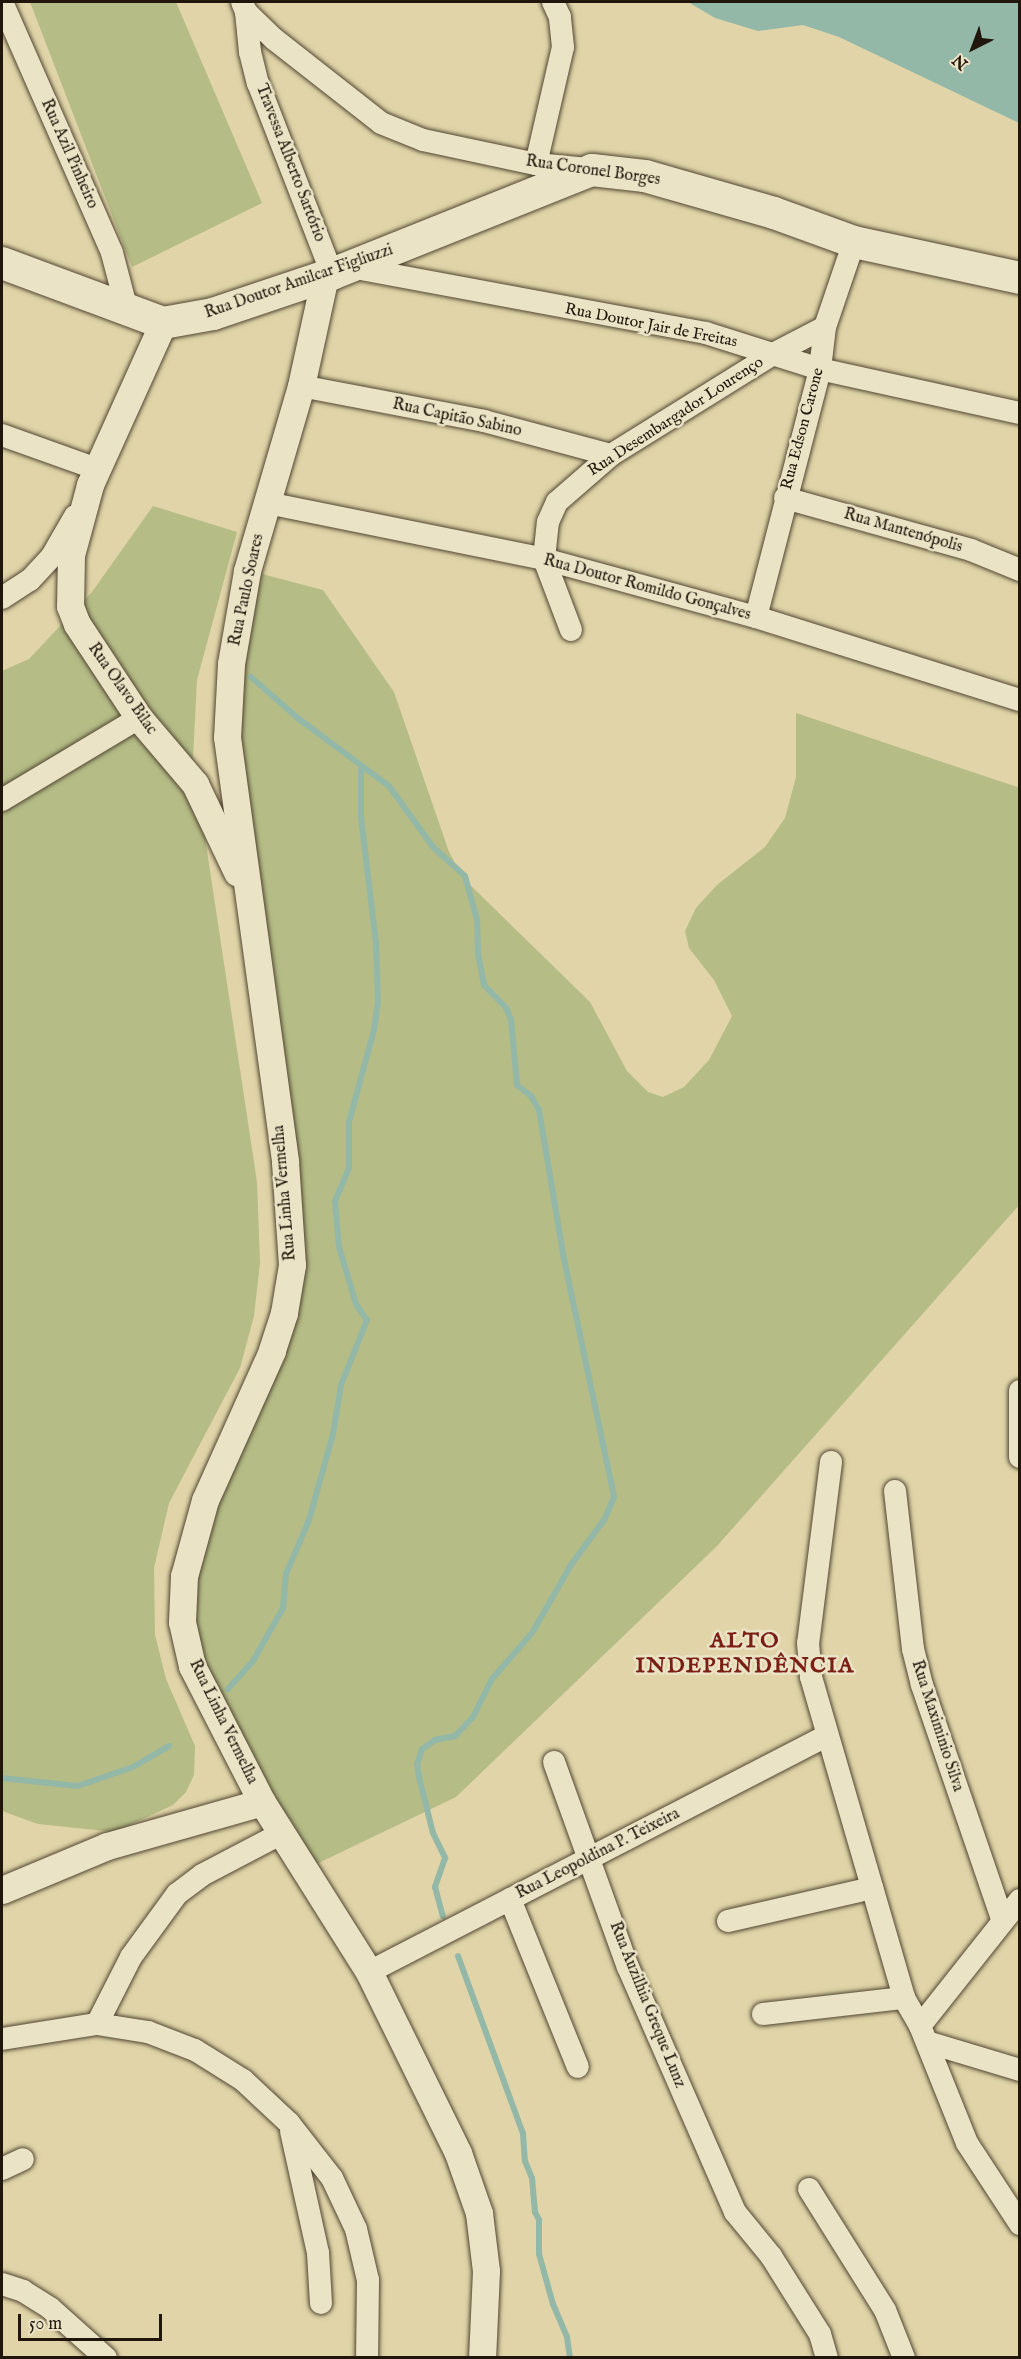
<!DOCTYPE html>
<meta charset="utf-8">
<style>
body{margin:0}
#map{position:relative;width:1021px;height:2359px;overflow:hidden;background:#e0d4a8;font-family:"IM FELL English",serif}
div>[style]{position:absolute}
.green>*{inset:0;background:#b5bc86}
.water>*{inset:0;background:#94b8a8}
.stream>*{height:6px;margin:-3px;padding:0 3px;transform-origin:3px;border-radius:3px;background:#94b8a8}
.roads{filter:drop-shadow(0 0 2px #514632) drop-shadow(0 0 2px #514632)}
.minor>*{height:22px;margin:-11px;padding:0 11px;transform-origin:11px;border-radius:11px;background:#ebe3c6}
.tertiary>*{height:27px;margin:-13.5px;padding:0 13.5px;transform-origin:13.5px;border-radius:13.5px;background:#ebe3c6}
.secondary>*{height:32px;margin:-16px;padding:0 16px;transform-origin:16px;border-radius:16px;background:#ebe3c6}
span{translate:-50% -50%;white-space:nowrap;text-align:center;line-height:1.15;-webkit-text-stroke:5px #ebe3c6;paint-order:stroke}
.street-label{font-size:16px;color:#21160b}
.district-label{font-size:22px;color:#7a1f14;font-weight:700;letter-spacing:1.5px}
.frame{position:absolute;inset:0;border:3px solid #21160b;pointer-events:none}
.north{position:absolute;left:943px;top:18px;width:60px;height:60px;-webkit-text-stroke:4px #ebe3c6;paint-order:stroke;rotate:222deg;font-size:16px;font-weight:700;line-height:24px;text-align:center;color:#21160b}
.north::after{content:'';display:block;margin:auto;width:21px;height:27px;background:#21160b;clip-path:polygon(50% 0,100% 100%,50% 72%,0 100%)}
.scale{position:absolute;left:18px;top:2314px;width:144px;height:27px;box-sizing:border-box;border:3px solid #21160b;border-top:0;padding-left:8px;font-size:18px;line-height:21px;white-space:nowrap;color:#21160b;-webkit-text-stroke:4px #ebe3c6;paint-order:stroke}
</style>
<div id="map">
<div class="green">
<i style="clip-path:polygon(30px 2px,176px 2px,262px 203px,132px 267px)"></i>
<i style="clip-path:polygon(153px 506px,237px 532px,197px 680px,193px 758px,257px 1182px,260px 1263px,254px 1316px,240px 1368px,169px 1503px,154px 1568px,155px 1635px,166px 1679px,195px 1746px,194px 1775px,186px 1792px,173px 1805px,115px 1832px,38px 1824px,2px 1811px,2px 671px,29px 659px,92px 592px)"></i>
<i style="clip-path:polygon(262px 574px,323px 590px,394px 692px,449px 852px,464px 879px,590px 1002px,627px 1071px,648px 1092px,663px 1097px,684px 1087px,709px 1060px,732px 1016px,714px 980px,689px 948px,685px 931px,696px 908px,717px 885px,765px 847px,785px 818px,796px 777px,796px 713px,1020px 788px,1019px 1205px,717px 1546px,456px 1797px,306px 1869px,204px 1684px,187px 1580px,287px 1325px,231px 687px)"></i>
</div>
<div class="water">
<i style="clip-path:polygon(688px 2px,1019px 2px,1019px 123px,839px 37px,803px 25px,758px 31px,715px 18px)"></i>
</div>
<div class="stream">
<i style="left:251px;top:677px;width:64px;rotate:41.2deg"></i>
<i style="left:299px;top:719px;width:112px;rotate:36.7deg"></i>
<i style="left:389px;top:786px;width:75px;rotate:54.2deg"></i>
<i style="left:433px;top:847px;width:43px;rotate:42.2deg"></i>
<i style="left:465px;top:876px;width:46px;rotate:74.7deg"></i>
<i style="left:477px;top:920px;width:34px;rotate:88deg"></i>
<i style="left:478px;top:954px;width:32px;rotate:79deg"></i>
<i style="left:484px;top:985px;width:32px;rotate:46deg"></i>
<i style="left:506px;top:1008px;width:12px;rotate:66deg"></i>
<i style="left:511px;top:1019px;width:66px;rotate:84.8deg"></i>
<i style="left:517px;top:1085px;width:18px;rotate:38deg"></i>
<i style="left:531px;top:1096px;width:16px;rotate:60deg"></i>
<i style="left:539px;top:1110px;width:151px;rotate:80.5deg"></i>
<i style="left:564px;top:1259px;width:243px;rotate:78.1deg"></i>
<i style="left:614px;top:1497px;width:25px;rotate:113deg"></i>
<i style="left:604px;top:1520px;width:56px;rotate:126.3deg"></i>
<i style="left:571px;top:1565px;width:78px;rotate:119.8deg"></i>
<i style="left:532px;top:1633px;width:61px;rotate:131deg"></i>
<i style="left:492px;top:1679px;width:42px;rotate:116.6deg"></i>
<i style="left:473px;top:1717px;width:26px;rotate:133deg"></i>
<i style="left:455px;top:1736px;width:20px;rotate:169deg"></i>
<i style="left:435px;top:1740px;width:16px;rotate:145deg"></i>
<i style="left:422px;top:1749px;width:16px;rotate:108deg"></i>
<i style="left:417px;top:1764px;width:13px;rotate:81deg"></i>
<i style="left:419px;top:1777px;width:58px;rotate:76deg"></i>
<i style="left:433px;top:1833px;width:28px;rotate:64deg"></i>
<i style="left:445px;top:1858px;width:31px;rotate:109deg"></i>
<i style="left:435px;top:1887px;width:30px;rotate:75deg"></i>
<i style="left:228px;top:1689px;width:38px;rotate:-48deg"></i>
<i style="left:253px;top:1661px;width:61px;rotate:-60.5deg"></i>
<i style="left:283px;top:1608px;width:34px;rotate:-85deg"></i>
<i style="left:286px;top:1574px;width:59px;rotate:-66.9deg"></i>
<i style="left:309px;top:1520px;width:89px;rotate:-74.4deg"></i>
<i style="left:333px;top:1434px;width:50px;rotate:-80.7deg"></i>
<i style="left:341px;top:1385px;width:70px;rotate:-68.2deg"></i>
<i style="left:367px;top:1320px;width:19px;rotate:-125deg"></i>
<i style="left:356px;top:1304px;width:59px;rotate:-106.6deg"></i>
<i style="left:339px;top:1247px;width:46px;rotate:-95deg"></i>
<i style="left:335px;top:1201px;width:36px;rotate:-67deg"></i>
<i style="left:349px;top:1168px;width:46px;rotate:-90deg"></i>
<i style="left:349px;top:1122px;width:95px;rotate:-74.8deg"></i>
<i style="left:374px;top:1030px;width:29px;rotate:-82deg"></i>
<i style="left:378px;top:1001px;width:58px;rotate:-92deg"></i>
<i style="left:376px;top:943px;width:127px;rotate:-96.8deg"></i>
<i style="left:361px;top:817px;width:50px;rotate:-90deg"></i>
<i style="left:2px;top:1778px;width:76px;rotate:6deg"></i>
<i style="left:78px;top:1786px;width:58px;rotate:-19.1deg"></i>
<i style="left:133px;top:1767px;width:42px;rotate:-30.3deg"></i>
<i style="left:458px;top:1956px;width:189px;rotate:69.9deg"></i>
<i style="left:523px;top:2134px;width:27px;rotate:86deg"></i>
<i style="left:525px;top:2161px;width:18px;rotate:68deg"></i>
<i style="left:532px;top:2178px;width:34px;rotate:85deg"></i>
<i style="left:535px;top:2212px;width:9px;rotate:63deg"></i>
<i style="left:539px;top:2220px;width:34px;rotate:90deg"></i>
<i style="left:539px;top:2254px;width:52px;rotate:74.4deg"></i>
<i style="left:553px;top:2304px;width:36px;rotate:67deg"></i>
<i style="left:567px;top:2337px;width:21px;rotate:82deg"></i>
</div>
<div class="roads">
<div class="minor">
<i style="left:2px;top:2px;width:274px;rotate:66.3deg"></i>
<i style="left:112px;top:253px;width:59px;rotate:75.3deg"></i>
<i style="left:242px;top:2px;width:11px;rotate:68deg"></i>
<i style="left:246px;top:12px;width:39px;rotate:44deg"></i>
<i style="left:274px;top:39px;width:136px;rotate:38.1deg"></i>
<i style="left:381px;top:123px;width:45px;rotate:22deg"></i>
<i style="left:423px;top:140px;width:116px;rotate:12deg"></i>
<i style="left:536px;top:164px;width:52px;rotate:5.5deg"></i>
<i style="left:246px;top:12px;width:40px;rotate:84.3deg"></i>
<i style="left:250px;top:52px;width:32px;rotate:76deg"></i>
<i style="left:258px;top:83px;width:205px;rotate:68.8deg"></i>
<i style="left:536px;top:164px;width:120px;rotate:-77deg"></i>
<i style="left:563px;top:47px;width:30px;rotate:-96deg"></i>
<i style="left:560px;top:17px;width:17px;rotate:-115deg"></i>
<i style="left:350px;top:267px;width:362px;rotate:10.5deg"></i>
<i style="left:706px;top:333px;width:120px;rotate:17.5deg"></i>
<i style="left:820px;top:369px;width:205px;rotate:12.4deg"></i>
<i style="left:301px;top:386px;width:186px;rotate:10.8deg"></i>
<i style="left:484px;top:421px;width:131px;rotate:15deg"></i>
<i style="left:2px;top:435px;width:101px;rotate:19.7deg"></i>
<i style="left:785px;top:498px;width:193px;rotate:15.6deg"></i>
<i style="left:971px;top:550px;width:53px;rotate:22.2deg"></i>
<i style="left:267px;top:503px;width:283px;rotate:11.4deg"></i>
<i style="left:544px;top:559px;width:220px;rotate:15.3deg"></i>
<i style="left:756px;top:617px;width:277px;rotate:17.5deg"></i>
<i style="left:2px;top:598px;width:33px;rotate:-33deg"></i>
<i style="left:30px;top:580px;width:33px;rotate:-47deg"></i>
<i style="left:52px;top:556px;width:46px;rotate:-60.1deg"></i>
<i style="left:756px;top:617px;width:256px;rotate:-75.5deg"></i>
<i style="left:820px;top:369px;width:42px;rotate:-83.2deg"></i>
<i style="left:825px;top:327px;width:90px;rotate:-71.2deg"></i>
<i style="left:571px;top:630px;width:76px;rotate:-110.8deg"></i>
<i style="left:544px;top:559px;width:37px;rotate:-84deg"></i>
<i style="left:548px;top:522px;width:22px;rotate:-66deg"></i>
<i style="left:557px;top:502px;width:72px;rotate:-41deg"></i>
<i style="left:611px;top:455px;width:193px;rotate:-31.9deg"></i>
<i style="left:775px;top:353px;width:56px;rotate:-27.5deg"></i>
<i style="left:2px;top:800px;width:160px;rotate:-30.9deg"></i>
<i style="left:1020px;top:1391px;width:66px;rotate:90deg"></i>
<i style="left:831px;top:1462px;width:182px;rotate:97.2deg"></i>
<i style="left:808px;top:1643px;width:34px;rotate:85deg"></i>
<i style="left:811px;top:1677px;width:334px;rotate:73.8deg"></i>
<i style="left:904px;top:1998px;width:32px;rotate:60deg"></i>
<i style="left:920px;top:2026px;width:126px;rotate:68.1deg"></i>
<i style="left:967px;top:2143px;width:97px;rotate:56.8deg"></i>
<i style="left:895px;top:1491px;width:159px;rotate:83.5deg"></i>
<i style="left:913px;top:1649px;width:37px;rotate:76deg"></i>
<i style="left:922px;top:1685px;width:247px;rotate:71.1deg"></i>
<i style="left:554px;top:1762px;width:218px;rotate:70.2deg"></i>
<i style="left:628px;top:1967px;width:267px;rotate:66.4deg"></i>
<i style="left:735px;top:2212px;width:57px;rotate:50.7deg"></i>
<i style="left:771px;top:2256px;width:92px;rotate:57.9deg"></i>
<i style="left:820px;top:2334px;width:25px;rotate:74deg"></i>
<i style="left:510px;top:1899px;width:181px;rotate:68deg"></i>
<i style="left:728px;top:1921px;width:148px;rotate:-12.9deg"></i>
<i style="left:369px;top:1972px;width:514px;rotate:-27.31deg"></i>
<i style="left:763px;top:2014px;width:142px;rotate:-6.5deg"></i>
<i style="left:97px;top:2024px;width:75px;rotate:-63.1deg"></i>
<i style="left:131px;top:1957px;width:78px;rotate:-53.9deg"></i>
<i style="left:177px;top:1894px;width:31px;rotate:-37deg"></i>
<i style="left:202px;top:1875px;width:90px;rotate:-27.7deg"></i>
<i style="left:920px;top:2026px;width:161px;rotate:-51.6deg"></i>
<i style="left:2px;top:2039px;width:96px;rotate:-9deg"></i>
<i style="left:97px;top:2024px;width:52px;rotate:8.9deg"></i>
<i style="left:148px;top:2032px;width:50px;rotate:21deg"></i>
<i style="left:195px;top:2050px;width:57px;rotate:32deg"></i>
<i style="left:243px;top:2080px;width:63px;rotate:43.1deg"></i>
<i style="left:289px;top:2123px;width:70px;rotate:52deg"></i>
<i style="left:332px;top:2178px;width:56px;rotate:64.8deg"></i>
<i style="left:356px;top:2229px;width:52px;rotate:76.8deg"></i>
<i style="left:368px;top:2280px;width:78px;rotate:90.7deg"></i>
<i style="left:927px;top:2042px;width:97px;rotate:16.8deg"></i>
<i style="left:291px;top:2131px;width:125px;rotate:77.5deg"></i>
<i style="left:318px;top:2253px;width:50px;rotate:86.6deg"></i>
<i style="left:2px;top:2169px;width:23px;rotate:-25deg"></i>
<i style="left:809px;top:2189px;width:143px;rotate:57.9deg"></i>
<i style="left:885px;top:2310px;width:52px;rotate:68.4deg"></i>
<i style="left:2px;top:2284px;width:22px;rotate:18deg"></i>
<i style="left:23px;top:2291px;width:32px;rotate:32deg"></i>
<i style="left:50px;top:2308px;width:75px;rotate:41.8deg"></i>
</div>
<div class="tertiary">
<i style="left:325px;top:276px;width:113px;rotate:102.3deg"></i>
<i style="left:301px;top:386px;width:193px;rotate:106.3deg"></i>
<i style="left:247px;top:571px;width:94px;rotate:99.8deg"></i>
<i style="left:231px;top:664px;width:73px;rotate:93.1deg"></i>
<i style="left:227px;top:737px;width:429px;rotate:82.2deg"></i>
<i style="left:285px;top:1162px;width:103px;rotate:86.1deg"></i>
<i style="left:292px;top:1265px;width:49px;rotate:99.5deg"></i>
<i style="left:284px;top:1313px;width:40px;rotate:108deg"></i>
<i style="left:272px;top:1351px;width:163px;rotate:114.2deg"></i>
<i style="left:205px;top:1500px;width:79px;rotate:105.4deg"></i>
<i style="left:184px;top:1576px;width:46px;rotate:92.5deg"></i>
<i style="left:182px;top:1622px;width:45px;rotate:77.2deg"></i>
<i style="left:192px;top:1666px;width:153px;rotate:62.8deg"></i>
<i style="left:262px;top:1802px;width:201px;rotate:57.8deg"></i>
<i style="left:369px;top:1972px;width:202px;rotate:63.8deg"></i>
<i style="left:458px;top:2153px;width:64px;rotate:70.7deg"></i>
<i style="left:479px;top:2213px;width:58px;rotate:83.1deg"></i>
<i style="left:486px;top:2271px;width:87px;rotate:92.6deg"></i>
<i style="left:163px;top:323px;width:178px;rotate:114.3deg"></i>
<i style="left:90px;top:485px;width:73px;rotate:105.2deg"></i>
<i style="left:71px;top:555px;width:51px;rotate:91.1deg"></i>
<i style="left:70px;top:606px;width:19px;rotate:69deg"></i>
<i style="left:77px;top:624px;width:113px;rotate:56.6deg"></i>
<i style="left:139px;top:718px;width:87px;rotate:49.7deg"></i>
<i style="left:195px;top:784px;width:98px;rotate:64.5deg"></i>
<i style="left:2px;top:1890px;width:114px;rotate:-22.7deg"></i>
<i style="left:107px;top:1846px;width:161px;rotate:-15.8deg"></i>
</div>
<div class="secondary">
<i style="left:2px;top:263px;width:172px;rotate:20.4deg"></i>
<i style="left:163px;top:323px;width:51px;rotate:-10.2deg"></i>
<i style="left:213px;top:314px;width:126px;rotate:-18.6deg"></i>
<i style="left:332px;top:274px;width:280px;rotate:-21.8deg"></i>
<i style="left:592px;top:170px;width:53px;rotate:6.5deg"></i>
<i style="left:645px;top:176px;width:134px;rotate:16deg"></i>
<i style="left:774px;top:213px;width:85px;rotate:19.9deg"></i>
<i style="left:854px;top:242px;width:170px;rotate:12.2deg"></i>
</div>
</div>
<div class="street-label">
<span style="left:69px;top:154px;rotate:66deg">Rua Azil Pinheiro</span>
<span style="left:290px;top:163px;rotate:69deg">Travessa Alberto Sartório</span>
<span style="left:593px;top:171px;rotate:8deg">Rua Coronel Borges</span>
<span style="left:299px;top:282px;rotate:-19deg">Rua Doutor Amilcar Figliuzzi</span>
<span style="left:651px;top:326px;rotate:11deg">Rua Doutor Jair de Freitas</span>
<span style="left:676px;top:417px;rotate:-33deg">Rua Desembargador Lourenço</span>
<span style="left:457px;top:418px;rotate:12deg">Rua Capitão Sabino</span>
<span style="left:803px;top:429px;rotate:-75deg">Rua Edson Carone</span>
<span style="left:903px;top:531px;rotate:16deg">Rua Mantenópolis</span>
<span style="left:647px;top:588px;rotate:15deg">Rua Doutor Romildo Gonçalves</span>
<span style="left:247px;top:590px;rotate:-78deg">Rua Paulo Soares</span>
<span style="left:122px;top:689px;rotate:55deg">Rua Olavo Bilac</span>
<span style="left:285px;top:1193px;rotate:-95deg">Rua Linha Vermelha</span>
<span style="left:223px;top:1722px;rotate:64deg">Rua Linha Vermelha</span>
<span style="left:937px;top:1726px;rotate:72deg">Rua Maximinio Silva</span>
<span style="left:598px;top:1854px;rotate:-27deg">Rua Leopoldina P. Teixeira</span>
<span style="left:647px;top:2005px;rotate:68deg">Rua Auzilhia Greque Lunz</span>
</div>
<div class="district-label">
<span style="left:745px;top:1654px">ALTO<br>INDEPENDÊNCIA</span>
</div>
<div class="frame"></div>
<div class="north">N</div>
<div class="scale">50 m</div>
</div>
